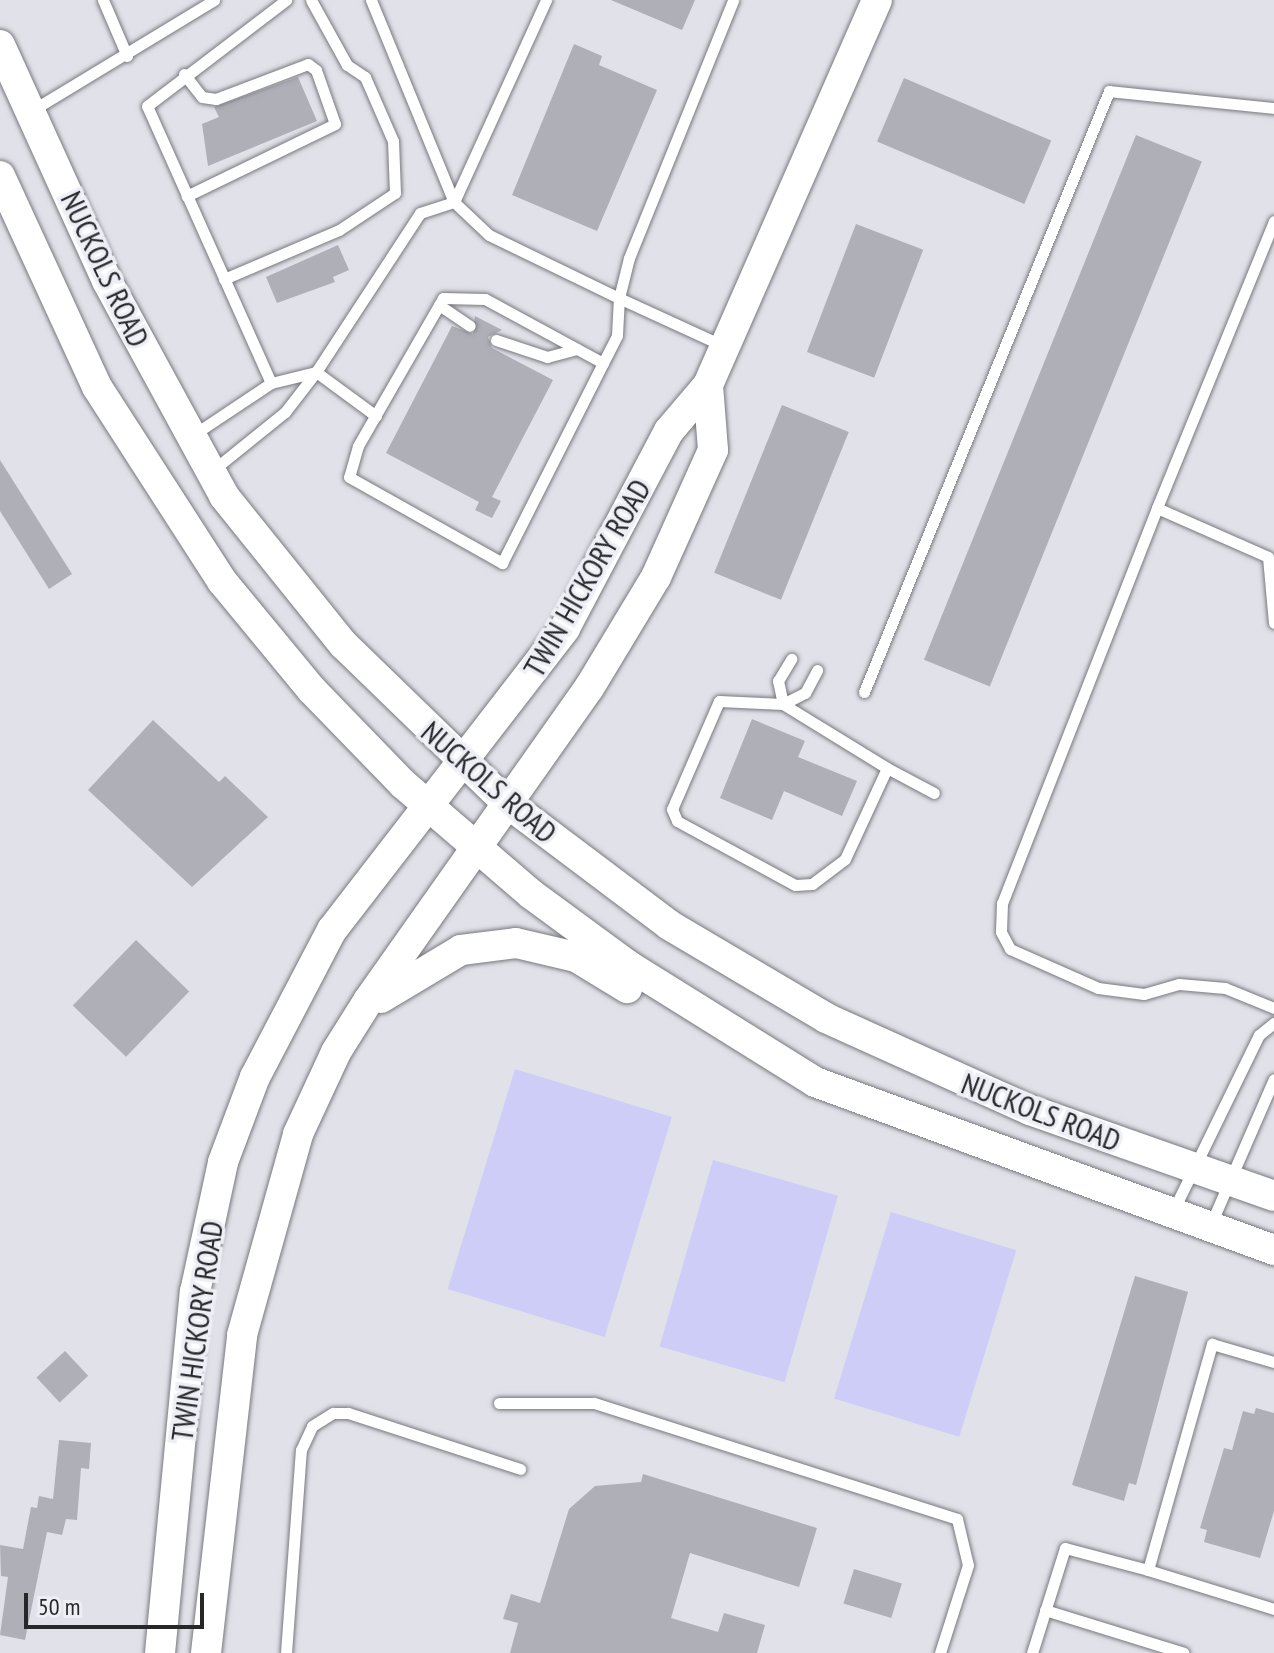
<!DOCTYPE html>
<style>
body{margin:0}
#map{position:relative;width:1274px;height:1653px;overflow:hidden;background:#e1e1e9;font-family:"PT Sans Narrow",sans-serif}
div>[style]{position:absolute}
.green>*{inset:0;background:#cdcdf8;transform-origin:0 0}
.building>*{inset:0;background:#afafb7;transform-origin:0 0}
.roads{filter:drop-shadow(0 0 2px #78787f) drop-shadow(0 0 2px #78787f)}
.lane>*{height:11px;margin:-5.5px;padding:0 5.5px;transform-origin:5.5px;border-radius:5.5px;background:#fff}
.secondary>*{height:30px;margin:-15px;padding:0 15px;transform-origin:15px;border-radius:15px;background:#fff}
span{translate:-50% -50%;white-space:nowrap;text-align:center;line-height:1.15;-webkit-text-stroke:7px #eeeff6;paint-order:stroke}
.street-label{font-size:30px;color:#27272a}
.scale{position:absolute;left:24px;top:1593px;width:180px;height:36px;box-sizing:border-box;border:4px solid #27272a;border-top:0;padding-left:10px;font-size:24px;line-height:28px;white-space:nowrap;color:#27272a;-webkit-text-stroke:6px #eeeff6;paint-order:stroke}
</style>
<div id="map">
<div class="green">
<i style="left:515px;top:1069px;width:164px;height:230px;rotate:17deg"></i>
<i style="left:713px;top:1160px;width:130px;height:194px;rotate:16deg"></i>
<i style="left:891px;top:1212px;width:131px;height:195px;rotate:17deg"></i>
</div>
<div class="building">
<i style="clip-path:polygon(611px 0,695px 0,682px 30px)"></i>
<i style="clip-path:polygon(574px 44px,602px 56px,599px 65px,657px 90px,597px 231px,512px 195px)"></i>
<i style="clip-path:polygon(298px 77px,317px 121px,208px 166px,202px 124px,219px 117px,214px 107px)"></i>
<i style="left:904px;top:78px;width:160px;height:69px;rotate:23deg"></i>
<i style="left:1136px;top:135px;width:71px;height:566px;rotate:22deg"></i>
<i style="left:856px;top:224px;width:72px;height:137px;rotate:21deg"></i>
<i style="clip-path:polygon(338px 245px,349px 270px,333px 277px,335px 282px,277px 303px,266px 277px)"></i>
<i style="clip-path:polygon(475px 316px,502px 330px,488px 337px,492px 348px,553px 380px,492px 497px,501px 501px,492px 518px,475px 510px,479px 502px,386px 453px,452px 326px,473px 334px)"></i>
<i style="left:782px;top:405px;width:72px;height:181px;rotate:22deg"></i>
<i style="clip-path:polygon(0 460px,72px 574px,49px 589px,0 511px)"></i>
<i style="clip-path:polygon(752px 719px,805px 741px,798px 757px,857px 781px,842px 816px,784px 791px,772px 820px,720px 798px)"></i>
<i style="clip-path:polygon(153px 720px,219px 782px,225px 776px,268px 817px,192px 887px,88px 790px)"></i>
<i style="left:136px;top:940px;width:74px;height:91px;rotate:44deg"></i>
<i style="clip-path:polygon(1135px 1276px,1188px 1292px,1136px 1485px,1129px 1483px,1124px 1501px,1072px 1485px)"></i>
<i style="left:65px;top:1351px;width:34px;height:39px;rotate:47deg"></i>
<i style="clip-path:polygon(1256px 1408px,1274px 1413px,1274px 1511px,1260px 1558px,1204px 1542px,1207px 1530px,1200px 1528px,1224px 1448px,1232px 1450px,1243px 1411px,1254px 1414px)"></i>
<i style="clip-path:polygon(59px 1440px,91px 1443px,89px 1469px,81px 1468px,77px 1520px,66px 1519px,62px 1535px,47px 1532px,25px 1640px,0 1635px,8px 1577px,1px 1576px,0 1545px,23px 1549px,31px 1507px,37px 1508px,39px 1496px,53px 1499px)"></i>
<i style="clip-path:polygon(643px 1474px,817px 1528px,799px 1587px,690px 1553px,671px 1618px,718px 1632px,724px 1613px,765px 1625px,757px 1653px,510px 1653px,518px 1623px,503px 1619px,511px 1594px,540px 1603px,569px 1509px,595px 1486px,641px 1482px)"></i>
<i style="left:854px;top:1569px;width:50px;height:36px;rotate:17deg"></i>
</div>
<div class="roads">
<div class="lane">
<i style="left:103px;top:0;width:61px;rotate:66.8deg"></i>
<i style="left:371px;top:0;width:218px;rotate:67.7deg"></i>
<i style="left:454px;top:202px;width:48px;rotate:43.3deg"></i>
<i style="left:489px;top:235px;width:144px;rotate:25.9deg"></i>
<i style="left:619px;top:298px;width:41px;rotate:-76deg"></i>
<i style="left:629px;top:258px;width:278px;rotate:-68deg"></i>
<i style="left:184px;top:74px;width:29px;rotate:52deg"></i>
<i style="left:202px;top:97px;width:14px;rotate:8deg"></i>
<i style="left:216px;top:99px;width:98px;rotate:-20.8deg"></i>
<i style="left:308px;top:64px;width:10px;rotate:37deg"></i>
<i style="left:316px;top:70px;width:57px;rotate:70.6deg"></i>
<i style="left:335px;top:124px;width:165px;rotate:154.1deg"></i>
<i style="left:31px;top:111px;width:214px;rotate:-31.2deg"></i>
<i style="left:1274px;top:221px;width:310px;rotate:112.2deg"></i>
<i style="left:1157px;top:508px;width:121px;rotate:23.8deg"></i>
<i style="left:1268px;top:557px;width:66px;rotate:84.8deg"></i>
<i style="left:224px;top:279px;width:125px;rotate:-23.1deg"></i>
<i style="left:339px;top:230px;width:67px;rotate:-33.5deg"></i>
<i style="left:395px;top:193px;width:52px;rotate:-92.2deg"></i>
<i style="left:393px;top:141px;width:70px;rotate:-113.6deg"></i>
<i style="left:365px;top:77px;width:22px;rotate:-146deg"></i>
<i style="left:347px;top:65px;width:74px;rotate:-119deg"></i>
<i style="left:439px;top:305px;width:37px;rotate:34deg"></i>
<i style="left:496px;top:340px;width:54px;rotate:18.4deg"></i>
<i style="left:547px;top:357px;width:31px;rotate:-15deg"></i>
<i style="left:603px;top:363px;width:134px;rotate:-151.5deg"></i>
<i style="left:485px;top:299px;width:42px;rotate:-178.6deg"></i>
<i style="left:443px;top:298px;width:171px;rotate:119.9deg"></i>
<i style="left:358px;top:446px;width:32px;rotate:106deg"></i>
<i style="left:349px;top:477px;width:176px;rotate:29.3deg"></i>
<i style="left:502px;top:563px;width:224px;rotate:-63.2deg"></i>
<i style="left:603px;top:363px;width:31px;rotate:-63deg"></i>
<i style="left:617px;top:335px;width:37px;rotate:-87deg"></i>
<i style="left:619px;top:298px;width:115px;rotate:24.6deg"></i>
<i style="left:271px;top:383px;width:303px;rotate:-114.1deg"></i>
<i style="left:147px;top:106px;width:175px;rotate:-37.3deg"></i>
<i style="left:376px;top:416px;width:74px;rotate:-143.7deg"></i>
<i style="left:316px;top:372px;width:190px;rotate:-56.8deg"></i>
<i style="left:420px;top:213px;width:36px;rotate:-18deg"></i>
<i style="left:454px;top:202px;width:222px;rotate:-65.5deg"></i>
<i style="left:193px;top:435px;width:94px;rotate:-33.7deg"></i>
<i style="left:271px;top:383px;width:46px;rotate:-13.7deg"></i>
<i style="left:316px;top:372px;width:51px;rotate:127.8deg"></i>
<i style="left:285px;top:412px;width:92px;rotate:141.1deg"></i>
<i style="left:1157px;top:508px;width:424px;rotate:111.4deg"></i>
<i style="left:1002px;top:903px;width:29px;rotate:92deg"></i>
<i style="left:1001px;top:932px;width:19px;rotate:62deg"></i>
<i style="left:1010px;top:949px;width:96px;rotate:23.9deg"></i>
<i style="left:1098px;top:988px;width:46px;rotate:7.4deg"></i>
<i style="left:1144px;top:994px;width:36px;rotate:-16deg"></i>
<i style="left:1179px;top:984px;width:46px;rotate:5deg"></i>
<i style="left:1225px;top:988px;width:53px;rotate:22.2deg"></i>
<i style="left:864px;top:692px;width:649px;rotate:-67.82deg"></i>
<i style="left:1109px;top:91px;width:166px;rotate:5.9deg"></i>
<i style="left:783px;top:704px;width:24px;rotate:-102deg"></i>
<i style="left:778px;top:681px;width:26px;rotate:-59deg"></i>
<i style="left:783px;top:704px;width:25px;rotate:-27deg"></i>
<i style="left:805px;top:693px;width:26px;rotate:-62deg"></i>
<i style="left:887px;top:768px;width:122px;rotate:-148.4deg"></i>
<i style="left:783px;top:704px;width:64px;rotate:-177.3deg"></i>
<i style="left:719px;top:701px;width:118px;rotate:113.5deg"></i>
<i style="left:672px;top:809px;width:13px;rotate:67deg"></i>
<i style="left:677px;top:821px;width:134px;rotate:28.5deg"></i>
<i style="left:795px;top:885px;width:17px;rotate:-3deg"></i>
<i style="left:812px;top:884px;width:41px;rotate:-37.1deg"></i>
<i style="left:845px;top:859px;width:100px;rotate:-65.2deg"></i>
<i style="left:887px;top:768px;width:53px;rotate:28deg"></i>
<i style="left:1173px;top:1211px;width:196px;rotate:-64deg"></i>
<i style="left:1259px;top:1035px;width:19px;rotate:-39deg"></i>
<i style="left:1210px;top:1226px;width:160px;rotate:-66.5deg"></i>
<i style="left:499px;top:1403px;width:95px"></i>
<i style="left:594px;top:1403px;width:381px;rotate:17.7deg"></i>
<i style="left:957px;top:1519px;width:47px;rotate:76.6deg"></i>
<i style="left:968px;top:1565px;width:92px;rotate:107.7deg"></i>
<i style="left:1148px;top:1570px;width:132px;rotate:17.2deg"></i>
<i style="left:1045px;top:1610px;width:145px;rotate:17.2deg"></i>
<i style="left:286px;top:1653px;width:204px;rotate:-85.8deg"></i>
<i style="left:301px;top:1450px;width:26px;rotate:-65deg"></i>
<i style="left:312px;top:1426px;width:25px;rotate:-32deg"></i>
<i style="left:333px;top:1413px;width:15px"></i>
<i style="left:348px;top:1413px;width:181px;rotate:18deg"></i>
<i style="left:1032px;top:1653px;width:110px;rotate:-72.6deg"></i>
<i style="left:1065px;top:1548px;width:86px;rotate:14.8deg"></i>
<i style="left:1148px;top:1570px;width:235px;rotate:-74.2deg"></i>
<i style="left:1212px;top:1344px;width:65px;rotate:16.2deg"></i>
</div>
<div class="secondary">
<i style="left:0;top:45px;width:259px;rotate:65.6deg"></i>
<i style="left:107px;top:281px;width:245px;rotate:61.4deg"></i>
<i style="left:224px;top:496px;width:191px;rotate:51.2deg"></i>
<i style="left:344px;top:645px;width:226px;rotate:44.1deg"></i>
<i style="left:506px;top:802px;width:204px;rotate:37deg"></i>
<i style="left:669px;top:925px;width:182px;rotate:30.6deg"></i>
<i style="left:826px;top:1018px;width:224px;rotate:24.3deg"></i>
<i style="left:1030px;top:1110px;width:259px;rotate:19.4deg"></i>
<i style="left:0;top:176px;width:232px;rotate:65.3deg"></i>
<i style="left:97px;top:387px;width:231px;rotate:57.2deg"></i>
<i style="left:222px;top:581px;width:141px;rotate:50.5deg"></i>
<i style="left:312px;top:690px;width:131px;rotate:45.9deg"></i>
<i style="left:403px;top:784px;width:169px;rotate:40.7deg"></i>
<i style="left:531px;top:894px;width:122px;rotate:36.3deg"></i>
<i style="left:629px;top:966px;width:219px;rotate:31.9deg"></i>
<i style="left:815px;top:1082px;width:489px;rotate:20.1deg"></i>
<i style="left:381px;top:998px;width:93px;rotate:-31deg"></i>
<i style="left:461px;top:950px;width:55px;rotate:-7.3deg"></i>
<i style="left:516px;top:943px;width:62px;rotate:13.1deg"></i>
<i style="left:576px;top:957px;width:60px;rotate:31.3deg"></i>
<i style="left:160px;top:1653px;width:363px;rotate:-84.5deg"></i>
<i style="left:195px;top:1292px;width:133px;rotate:-77.8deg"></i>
<i style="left:223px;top:1162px;width:91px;rotate:-69.4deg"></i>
<i style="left:255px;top:1077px;width:166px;rotate:-62.4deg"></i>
<i style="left:332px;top:930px;width:381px;rotate:-52.3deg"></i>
<i style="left:565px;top:628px;width:223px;rotate:-62.2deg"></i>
<i style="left:669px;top:431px;width:60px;rotate:-49.7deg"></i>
<i style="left:708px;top:385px;width:420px;rotate:-66.3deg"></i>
<i style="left:206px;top:1653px;width:320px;rotate:-83.5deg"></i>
<i style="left:242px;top:1335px;width:209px;rotate:-74.4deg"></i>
<i style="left:298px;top:1134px;width:90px;rotate:-65.1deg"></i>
<i style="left:336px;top:1052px;width:60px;rotate:-57.9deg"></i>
<i style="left:368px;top:1001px;width:383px;rotate:-54.8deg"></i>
<i style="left:589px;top:688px;width:130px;rotate:-58.9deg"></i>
<i style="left:656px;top:577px;width:139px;rotate:-65.8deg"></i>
<i style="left:713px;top:450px;width:65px;rotate:-94.4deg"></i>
</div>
</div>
<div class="street-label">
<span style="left:105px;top:269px;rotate:65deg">NUCKOLS ROAD</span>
<span style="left:587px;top:578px;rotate:-60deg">TWIN HICKORY ROAD</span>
<span style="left:489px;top:782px;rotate:41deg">NUCKOLS ROAD</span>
<span style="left:1041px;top:1112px;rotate:21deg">NUCKOLS ROAD</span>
<span style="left:197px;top:1331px;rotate:-82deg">TWIN HICKORY ROAD</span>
</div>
<div class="scale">50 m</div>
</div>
